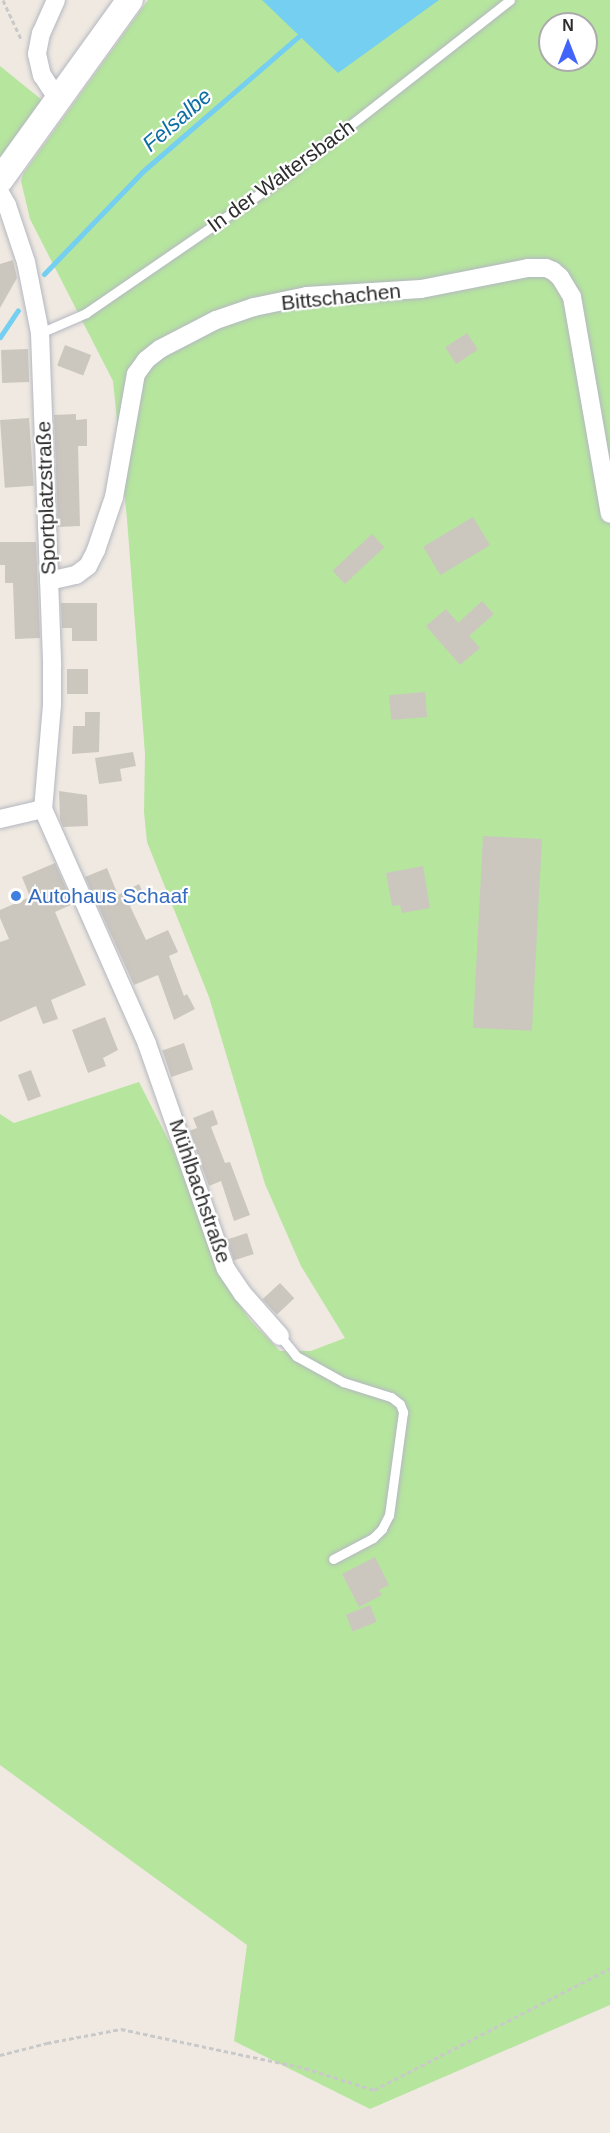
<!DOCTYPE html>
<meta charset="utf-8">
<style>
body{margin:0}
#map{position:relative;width:610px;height:2133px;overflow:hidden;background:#efe9e1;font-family:Arial,sans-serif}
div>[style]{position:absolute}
.green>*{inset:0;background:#b6e59e}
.water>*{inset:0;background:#75cff0}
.stream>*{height:5px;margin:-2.5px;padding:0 2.5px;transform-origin:2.5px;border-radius:2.5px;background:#75cff0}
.building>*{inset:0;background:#cbc7bf;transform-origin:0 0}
.path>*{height:3px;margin-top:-1.5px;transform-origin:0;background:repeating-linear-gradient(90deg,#c9c9c9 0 4.5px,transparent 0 7.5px)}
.roads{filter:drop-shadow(0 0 2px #b4b7c1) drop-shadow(0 0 2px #b4b7c1)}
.service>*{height:9px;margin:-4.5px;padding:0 4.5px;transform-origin:4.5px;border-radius:4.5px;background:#fff}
.minor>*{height:18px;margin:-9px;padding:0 9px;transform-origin:9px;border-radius:9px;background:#fff}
.secondary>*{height:26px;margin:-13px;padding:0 13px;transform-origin:13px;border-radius:13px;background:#fff}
.dots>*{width:16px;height:16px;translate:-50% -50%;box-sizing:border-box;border:3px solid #fff;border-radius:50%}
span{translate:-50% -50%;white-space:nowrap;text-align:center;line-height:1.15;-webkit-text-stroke:4.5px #fff;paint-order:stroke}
.street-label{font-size:21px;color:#2e2e2e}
.shop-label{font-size:21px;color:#366cbe}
.left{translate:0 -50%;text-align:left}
.water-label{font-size:22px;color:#0d6fa3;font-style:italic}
.north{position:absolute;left:538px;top:12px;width:60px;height:60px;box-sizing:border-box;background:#fff;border:2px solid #ababab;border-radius:50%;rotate:0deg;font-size:16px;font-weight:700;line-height:24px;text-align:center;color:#2e2e2e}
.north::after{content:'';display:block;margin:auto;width:21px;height:27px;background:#4264fb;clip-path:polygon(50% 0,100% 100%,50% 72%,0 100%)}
</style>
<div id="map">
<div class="green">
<i style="clip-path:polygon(evenodd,148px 0,610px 0,610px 2005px,370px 2109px,234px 2041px,247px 1945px,0 1765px,0 1114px,14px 1123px,139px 1082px,174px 1151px,222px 1279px,250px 1320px,280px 1351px,311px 1351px,345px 1338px,301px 1266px,265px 1184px,209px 997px,147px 842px,144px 812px,145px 754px,127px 519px,113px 381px,30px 219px,21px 181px,23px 174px,148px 0,550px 24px,586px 24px,586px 60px,550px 60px,550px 24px)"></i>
<i style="clip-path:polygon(0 66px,42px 100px,0 161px)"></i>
</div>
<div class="water">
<i style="clip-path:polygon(262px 0,439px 0,338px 73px)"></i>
</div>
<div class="stream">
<i style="left:44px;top:274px;width:141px;rotate:-46.1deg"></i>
<i style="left:142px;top:172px;width:217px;rotate:-40.9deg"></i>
<i style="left:0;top:337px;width:32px;rotate:-56deg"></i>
</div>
<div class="building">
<i style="clip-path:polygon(13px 260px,17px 278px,0 308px,0 264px)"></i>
<i style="left:467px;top:333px;width:20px;height:26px;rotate:57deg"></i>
<i style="left:65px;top:345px;width:28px;height:22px;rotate:21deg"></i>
<i style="left:28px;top:349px;width:33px;height:27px;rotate:88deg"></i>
<i style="clip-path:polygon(76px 414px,76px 420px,87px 419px,87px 446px,78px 446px,80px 526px,58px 527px,54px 415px)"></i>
<i style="left:29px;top:418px;width:68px;height:29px;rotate:86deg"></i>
<i style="left:473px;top:517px;width:33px;height:58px;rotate:59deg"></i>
<i style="left:372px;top:534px;width:18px;height:54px;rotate:47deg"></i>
<i style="clip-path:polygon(0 542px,36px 542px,40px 638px,15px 639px,13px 583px,5px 583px,5px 565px,0 565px)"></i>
<i style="clip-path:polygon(482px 601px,494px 614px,469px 636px,480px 648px,460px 665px,426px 626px,446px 609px,458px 623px)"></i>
<i style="clip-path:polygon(61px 603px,97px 603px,97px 641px,72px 641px,72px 628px,62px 628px)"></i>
<i style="left:88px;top:669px;width:25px;height:21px;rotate:90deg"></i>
<i style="left:425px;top:692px;width:25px;height:36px;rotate:85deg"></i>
<i style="clip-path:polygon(85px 712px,100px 712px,99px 752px,72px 754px,73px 726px,85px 726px)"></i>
<i style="clip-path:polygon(133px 752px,136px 766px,120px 769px,122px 781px,99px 784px,95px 758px)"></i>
<i style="clip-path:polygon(59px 791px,87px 795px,88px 826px,63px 827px,60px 819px)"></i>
<i style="left:483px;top:836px;width:59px;height:192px;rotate:3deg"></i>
<i style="clip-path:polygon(55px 863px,73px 904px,55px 912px,86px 985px,51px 1000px,58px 1019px,43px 1024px,36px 1006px,0 1022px,0 942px,9px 939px,0 918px,0 910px,30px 897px,22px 877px)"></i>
<i style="clip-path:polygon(423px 866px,430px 908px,402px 913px,400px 905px,392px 906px,386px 873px)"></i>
<i style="clip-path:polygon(107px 868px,118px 895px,139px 884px,146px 899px,130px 906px,146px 940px,168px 930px,178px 952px,169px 956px,184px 996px,187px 994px,195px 1009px,174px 1020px,158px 975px,134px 985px,85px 877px)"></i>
<i style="clip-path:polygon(105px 1017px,118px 1050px,103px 1058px,106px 1066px,88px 1073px,72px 1030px)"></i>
<i style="left:184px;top:1043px;width:28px;height:23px;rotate:71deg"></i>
<i style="left:31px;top:1070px;width:28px;height:14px;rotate:69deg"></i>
<i style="clip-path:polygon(213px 1110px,218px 1124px,211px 1127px,225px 1163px,230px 1162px,250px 1215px,234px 1221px,221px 1181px,209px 1186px,189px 1131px,197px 1128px,193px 1118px)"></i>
<i style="left:247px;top:1233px;width:22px;height:21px;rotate:72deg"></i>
<i style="left:280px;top:1283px;width:21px;height:24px;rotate:47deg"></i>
<i style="clip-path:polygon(375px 1557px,389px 1585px,379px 1590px,382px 1595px,359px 1607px,342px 1574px)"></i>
<i style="left:370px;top:1605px;width:18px;height:26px;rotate:68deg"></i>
</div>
<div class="path">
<i style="left:3px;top:0;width:45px;rotate:65.1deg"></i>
<i style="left:0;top:2055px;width:49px;rotate:-14.3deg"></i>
<i style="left:47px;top:2043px;width:75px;rotate:-10.7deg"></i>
<i style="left:121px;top:2029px;width:188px;rotate:12deg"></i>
<i style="left:305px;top:2068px;width:72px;rotate:17.7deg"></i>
<i style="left:374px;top:2090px;width:266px;rotate:-27.3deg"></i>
</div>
<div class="roads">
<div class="service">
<i style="left:40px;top:333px;width:50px;rotate:-23.5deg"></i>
<i style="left:86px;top:313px;width:245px;rotate:-34.5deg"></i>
<i style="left:288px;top:174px;width:282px;rotate:-38.1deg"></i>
<i style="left:280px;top:1336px;width:26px;rotate:51deg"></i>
<i style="left:296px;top:1356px;width:54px;rotate:29deg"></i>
<i style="left:343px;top:1382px;width:50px;rotate:17.4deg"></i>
<i style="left:391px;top:1397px;width:11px;rotate:38deg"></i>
<i style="left:400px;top:1404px;width:9px;rotate:69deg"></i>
<i style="left:403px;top:1412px;width:104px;rotate:97.7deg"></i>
<i style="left:389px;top:1515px;width:16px;rotate:117deg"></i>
<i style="left:382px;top:1529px;width:13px;rotate:135deg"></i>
<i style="left:373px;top:1538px;width:45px;rotate:152.3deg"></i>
</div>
<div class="minor">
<i style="left:56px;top:0;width:36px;rotate:114deg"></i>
<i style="left:41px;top:33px;width:21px;rotate:101deg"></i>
<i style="left:37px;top:54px;width:22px;rotate:77deg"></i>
<i style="left:42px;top:75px;width:27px;rotate:57deg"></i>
<i style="left:0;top:193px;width:14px;rotate:60deg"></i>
<i style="left:7px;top:205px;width:60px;rotate:71.6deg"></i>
<i style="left:26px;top:262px;width:72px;rotate:78.8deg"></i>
<i style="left:40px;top:333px;width:333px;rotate:87.9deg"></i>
<i style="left:52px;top:666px;width:39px;rotate:90deg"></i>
<i style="left:52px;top:705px;width:104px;rotate:94.9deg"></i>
<i style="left:43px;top:809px;width:257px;rotate:66.1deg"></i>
<i style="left:147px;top:1044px;width:238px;rotate:70.7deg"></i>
<i style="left:226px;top:1269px;width:30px;rotate:56deg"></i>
<i style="left:243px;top:1294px;width:56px;rotate:48.6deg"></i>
<i style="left:49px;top:581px;width:28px;rotate:-13deg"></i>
<i style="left:76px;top:575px;width:15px;rotate:-37deg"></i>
<i style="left:88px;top:566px;width:18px;rotate:-63deg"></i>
<i style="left:96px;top:550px;width:56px;rotate:-71.2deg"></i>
<i style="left:114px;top:497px;width:125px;rotate:-79.9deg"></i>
<i style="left:136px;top:374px;width:17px;rotate:-54deg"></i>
<i style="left:146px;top:360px;width:18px;rotate:-38deg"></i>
<i style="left:160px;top:349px;width:63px;rotate:-27.4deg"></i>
<i style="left:216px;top:320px;width:40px;rotate:-18.9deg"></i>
<i style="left:254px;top:307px;width:54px;rotate:-11.7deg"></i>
<i style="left:307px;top:296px;width:114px;rotate:-3.5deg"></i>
<i style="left:421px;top:289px;width:109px;rotate:-11.1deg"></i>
<i style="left:528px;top:268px;width:18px"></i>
<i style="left:546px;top:268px;width:8px;rotate:23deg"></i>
<i style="left:553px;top:271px;width:9px;rotate:41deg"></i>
<i style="left:560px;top:277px;width:23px;rotate:59deg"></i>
<i style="left:572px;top:297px;width:220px;rotate:80.1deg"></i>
<i style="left:0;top:819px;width:44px;rotate:-13.1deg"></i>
</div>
<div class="secondary">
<i style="left:0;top:180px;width:222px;rotate:-54.2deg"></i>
</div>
</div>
<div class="dots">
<i style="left:16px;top:896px;background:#3f7fe0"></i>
</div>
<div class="street-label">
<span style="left:281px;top:176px;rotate:-36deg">In der Waltersbach</span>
<span style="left:341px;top:297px;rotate:-6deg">Bittschachen</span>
<span style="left:46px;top:498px;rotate:-92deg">Sportplatzstraße</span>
<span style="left:200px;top:1191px;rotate:71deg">Mühlbachstraße</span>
</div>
<div class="shop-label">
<span class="left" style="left:28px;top:896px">Autohaus Schaaf</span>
</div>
<div class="water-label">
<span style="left:177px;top:120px;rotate:-41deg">Felsalbe</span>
</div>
<div class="north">N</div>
</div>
